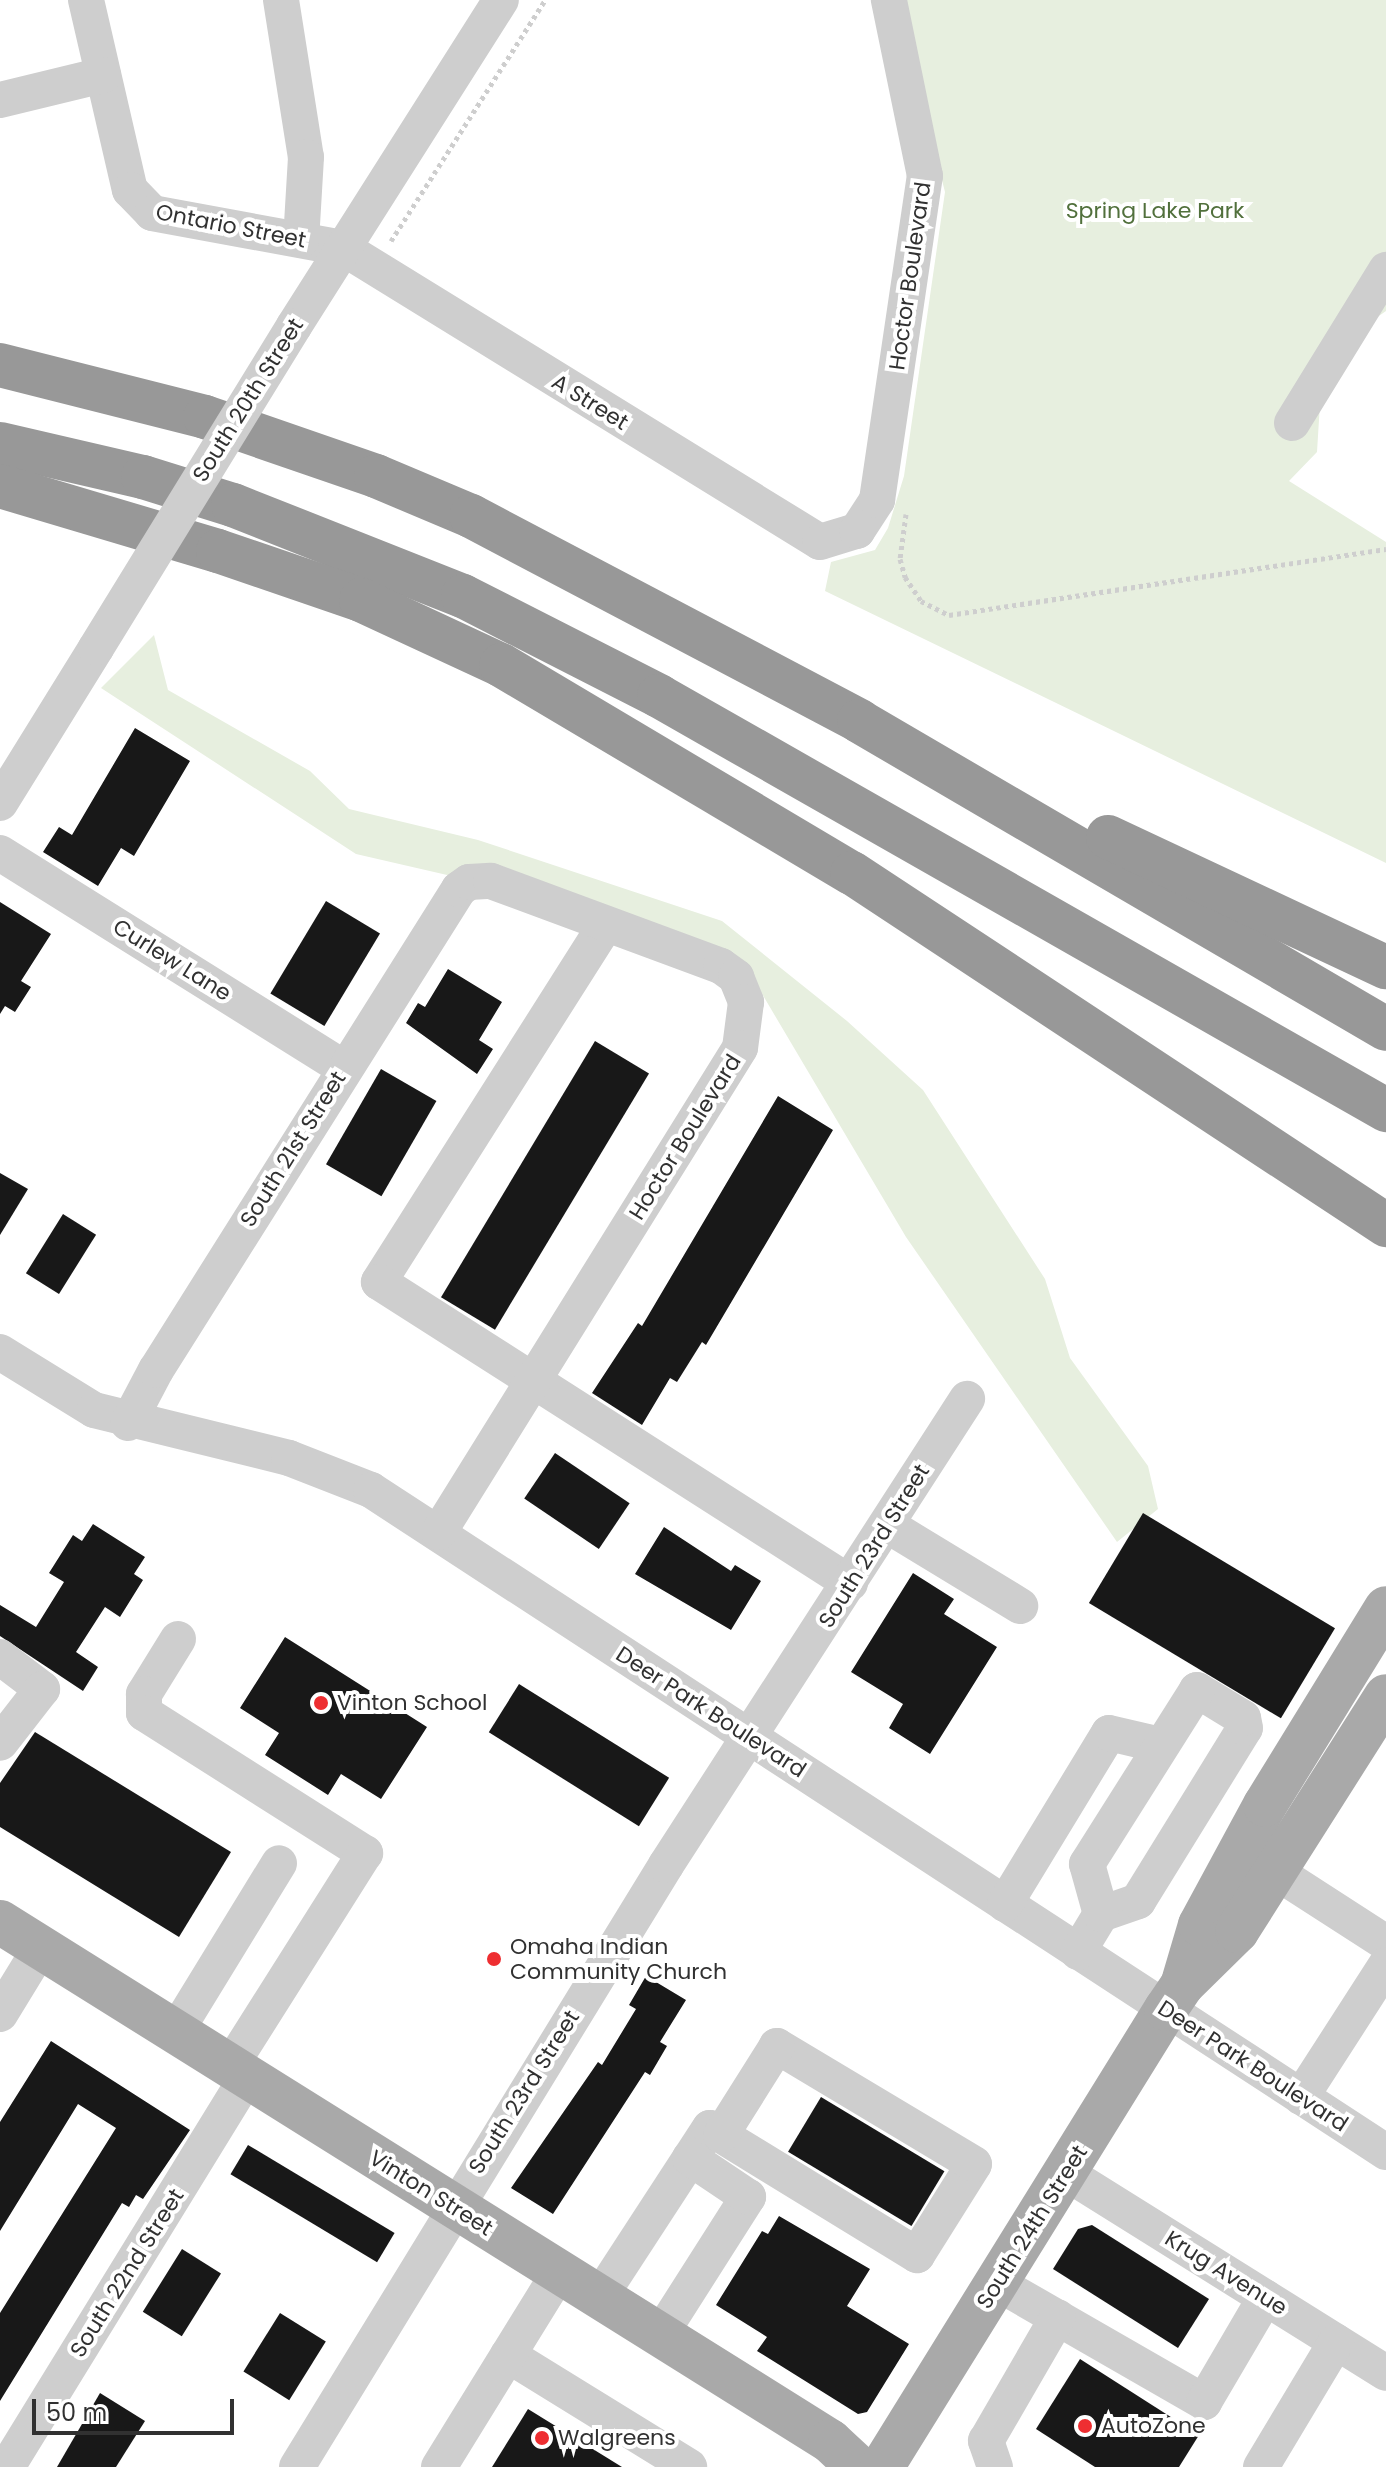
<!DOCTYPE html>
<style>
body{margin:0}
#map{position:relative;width:1386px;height:2467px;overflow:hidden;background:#fff;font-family:Poppins,sans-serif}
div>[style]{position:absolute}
.green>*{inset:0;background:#e7efdf}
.building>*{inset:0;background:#181818;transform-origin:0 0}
.path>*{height:5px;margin-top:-2.5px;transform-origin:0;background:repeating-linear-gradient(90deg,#cecece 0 4px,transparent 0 8px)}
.minor>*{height:36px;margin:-18px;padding:0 18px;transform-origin:18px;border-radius:18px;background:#cecece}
.major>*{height:44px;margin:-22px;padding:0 22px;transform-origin:22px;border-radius:22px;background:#a9a9a9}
.highway>*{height:44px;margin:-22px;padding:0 22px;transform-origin:22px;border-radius:22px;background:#989898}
.minor-bridge>*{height:36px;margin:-18px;padding:0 18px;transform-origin:18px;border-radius:18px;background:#cecece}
.dots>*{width:22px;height:22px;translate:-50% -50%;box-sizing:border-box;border:4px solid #fff;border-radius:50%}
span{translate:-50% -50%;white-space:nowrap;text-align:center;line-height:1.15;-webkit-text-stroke:8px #fff;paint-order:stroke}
.park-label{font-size:22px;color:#51703c}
.street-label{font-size:22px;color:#313131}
.poi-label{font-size:22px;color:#313131}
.left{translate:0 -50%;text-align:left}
.scale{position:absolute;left:32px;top:2399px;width:202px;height:36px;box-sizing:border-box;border:4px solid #313131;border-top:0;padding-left:10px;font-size:24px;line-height:28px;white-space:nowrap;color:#313131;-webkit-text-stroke:6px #fff;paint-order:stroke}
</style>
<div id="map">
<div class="green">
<i style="clip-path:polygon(896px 0,1386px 0,1386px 311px,1323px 355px,1317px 452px,1289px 481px,1386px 542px,1386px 863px,825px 591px,831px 562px,875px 550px,888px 528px,904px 476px,945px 192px)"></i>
<i style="clip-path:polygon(154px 635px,168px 690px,310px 771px,349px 809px,478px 840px,722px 921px,847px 1021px,923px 1090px,1045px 1279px,1070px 1358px,1148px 1466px,1158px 1509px,1117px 1542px,906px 1237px,755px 982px,625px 916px,356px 854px,101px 688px)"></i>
</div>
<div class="building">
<i style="clip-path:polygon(135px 728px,190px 761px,134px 856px,121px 848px,98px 886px,43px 852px,59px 827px,72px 835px)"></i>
<i style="left:326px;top:901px;width:63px;height:108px;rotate:31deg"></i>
<i style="clip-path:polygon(0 902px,51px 934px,21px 981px,31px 987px,15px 1012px,5px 1006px,0 1014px)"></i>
<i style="clip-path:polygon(448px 969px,502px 1002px,479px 1040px,493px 1049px,477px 1074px,406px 1023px,418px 1003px,425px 1007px)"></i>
<i style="left:595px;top:1041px;width:63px;height:299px;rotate:31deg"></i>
<i style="left:381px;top:1069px;width:64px;height:110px;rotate:30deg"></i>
<i style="clip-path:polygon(778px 1096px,833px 1130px,706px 1345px,702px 1342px,677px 1382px,670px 1378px,642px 1425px,592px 1393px,638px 1323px,642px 1326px)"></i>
<i style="clip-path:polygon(0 1173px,28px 1189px,0 1235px)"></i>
<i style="left:63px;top:1214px;width:39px;height:70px;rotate:32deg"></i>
<i style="left:555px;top:1453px;width:90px;height:55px;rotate:34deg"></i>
<i style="left:1143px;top:1513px;width:224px;height:105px;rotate:31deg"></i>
<i style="clip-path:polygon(93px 1524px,145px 1557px,134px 1574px,143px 1580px,120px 1617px,105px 1607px,76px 1652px,98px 1667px,83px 1691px,0 1636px,0 1605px,36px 1627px,64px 1582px,49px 1573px,73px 1535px,82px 1541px)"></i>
<i style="clip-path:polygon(664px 1527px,731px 1571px,735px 1565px,761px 1581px,731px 1630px,635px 1574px)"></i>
<i style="clip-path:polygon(913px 1573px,954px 1599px,944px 1614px,997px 1647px,930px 1754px,889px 1728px,903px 1704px,851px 1672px)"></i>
<i style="clip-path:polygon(285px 1637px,427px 1727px,381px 1799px,341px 1774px,328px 1795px,265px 1755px,279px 1733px,240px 1708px)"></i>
<i style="left:519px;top:1684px;width:177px;height:57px;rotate:32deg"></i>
<i style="clip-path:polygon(35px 1732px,231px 1852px,179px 1937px,0 1827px,0 1783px)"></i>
<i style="clip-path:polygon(646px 1976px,686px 2000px,660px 2042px,667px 2046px,650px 2075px,645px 2072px,553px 2214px,511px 2188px,598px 2062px,602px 2065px,636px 2009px,629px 2005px)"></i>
<i style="clip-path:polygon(51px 2041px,190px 2130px,143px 2199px,136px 2195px,129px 2207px,122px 2203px,0 2401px,0 2313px,116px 2128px,78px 2104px,0 2231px,0 2122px)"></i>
<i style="left:821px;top:2097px;width:144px;height:64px;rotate:31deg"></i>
<i style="left:248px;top:2145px;width:171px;height:34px;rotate:31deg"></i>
<i style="clip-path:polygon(779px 2216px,870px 2269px,847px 2306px,909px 2344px,867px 2412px,858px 2414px,757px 2351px,767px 2337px,716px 2305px,762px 2231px,768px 2234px)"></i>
<i style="clip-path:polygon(1092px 2225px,1209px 2299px,1178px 2348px,1053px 2269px,1078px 2229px)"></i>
<i style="left:182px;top:2249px;width:46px;height:74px;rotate:32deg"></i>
<i style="left:280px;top:2313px;width:54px;height:69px;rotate:32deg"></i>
<i style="clip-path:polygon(1080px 2359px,1199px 2435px,1179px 2467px,1095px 2467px,1036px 2429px)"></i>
<i style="clip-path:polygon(100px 2393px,145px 2421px,116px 2467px,57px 2467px)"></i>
<i style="clip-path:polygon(528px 2409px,622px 2467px,492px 2467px)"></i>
</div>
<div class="path">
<i style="left:391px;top:241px;width:286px;rotate:-57.4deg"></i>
<i style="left:906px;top:514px;width:45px;rotate:97.6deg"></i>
<i style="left:900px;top:559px;width:19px;rotate:74deg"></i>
<i style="left:905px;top:577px;width:29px;rotate:56deg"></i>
<i style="left:921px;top:601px;width:31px;rotate:27deg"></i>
<i style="left:949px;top:615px;width:442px;rotate:-8.6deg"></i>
</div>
<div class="minor">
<i style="left:86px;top:0;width:195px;rotate:77deg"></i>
<i style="left:130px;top:190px;width:32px;rotate:46deg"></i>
<i style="left:152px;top:213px;width:194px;rotate:10.4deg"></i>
<i style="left:343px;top:248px;width:560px;rotate:31.65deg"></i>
<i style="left:820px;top:542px;width:39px;rotate:-17deg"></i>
<i style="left:857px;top:531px;width:37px;rotate:-57deg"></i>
<i style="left:877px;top:500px;width:328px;rotate:-81.6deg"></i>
<i style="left:925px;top:176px;width:180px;rotate:-101.6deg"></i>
<i style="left:281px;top:0;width:159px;rotate:81deg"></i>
<i style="left:306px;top:157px;width:83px;rotate:93.4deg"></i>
<i style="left:0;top:100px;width:106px;rotate:-13.6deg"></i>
<i style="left:294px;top:326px;width:386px;rotate:-57.6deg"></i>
<i style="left:1292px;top:423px;width:180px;rotate:-58.4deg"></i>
<i style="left:0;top:803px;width:182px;rotate:-58.2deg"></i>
<i style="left:0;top:853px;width:406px;rotate:32deg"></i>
<i style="left:606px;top:924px;width:424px;rotate:122.4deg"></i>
<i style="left:379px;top:1282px;width:559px;rotate:32.58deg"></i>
<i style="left:0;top:1352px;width:110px;rotate:31.7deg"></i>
<i style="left:94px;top:1410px;width:201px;rotate:13.8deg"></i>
<i style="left:289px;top:1458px;width:88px;rotate:21.3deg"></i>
<i style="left:371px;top:1490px;width:1212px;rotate:33.11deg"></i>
<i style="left:128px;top:1423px;width:60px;rotate:-62.2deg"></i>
<i style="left:156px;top:1370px;width:568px;rotate:-57.79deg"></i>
<i style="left:459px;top:889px;width:12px;rotate:-35deg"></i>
<i style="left:469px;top:882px;width:22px;rotate:-3deg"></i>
<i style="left:491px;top:881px;width:245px;rotate:20.3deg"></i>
<i style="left:721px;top:966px;width:19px;rotate:36deg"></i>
<i style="left:736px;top:977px;width:27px;rotate:68deg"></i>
<i style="left:746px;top:1002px;width:46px;rotate:97.4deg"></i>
<i style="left:740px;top:1048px;width:570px;rotate:121.88deg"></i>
<i style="left:887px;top:1525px;width:156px;rotate:31.3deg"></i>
<i style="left:178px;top:1639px;width:65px;rotate:121.7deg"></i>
<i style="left:144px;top:1694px;width:19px;rotate:90deg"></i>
<i style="left:144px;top:1713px;width:262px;rotate:32.4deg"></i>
<i style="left:365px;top:1853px;width:254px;rotate:122.3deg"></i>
<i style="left:0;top:1657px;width:53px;rotate:37.3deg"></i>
<i style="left:42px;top:1689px;width:68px;rotate:127.9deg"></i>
<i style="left:1276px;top:1872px;width:131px;rotate:32.8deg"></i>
<i style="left:1005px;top:1904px;width:200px;rotate:-58.7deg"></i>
<i style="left:1109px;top:1733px;width:52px;rotate:13.2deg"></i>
<i style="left:1078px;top:1952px;width:44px;rotate:-58.8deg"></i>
<i style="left:1101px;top:1914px;width:39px;rotate:-19deg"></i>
<i style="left:1138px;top:1901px;width:203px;rotate:-58.3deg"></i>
<i style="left:1245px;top:1728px;width:10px;rotate:-101deg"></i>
<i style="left:1243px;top:1718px;width:54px;rotate:-148.7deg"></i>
<i style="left:1197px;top:1690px;width:206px;rotate:122.3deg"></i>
<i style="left:1087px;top:1864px;width:52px;rotate:74.4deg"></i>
<i style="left:0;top:2014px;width:79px;rotate:-58.5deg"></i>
<i style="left:175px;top:2033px;width:199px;rotate:-58.5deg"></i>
<i style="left:1301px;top:2097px;width:157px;rotate:-57.2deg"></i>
<i style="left:1066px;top:2173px;width:377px;rotate:32deg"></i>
<i style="left:997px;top:2283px;width:239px;rotate:29.9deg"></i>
<i style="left:1204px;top:2402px;width:121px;rotate:-59.6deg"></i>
<i style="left:599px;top:2298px;width:203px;rotate:-56.9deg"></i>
<i style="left:710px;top:2128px;width:13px;rotate:32deg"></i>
<i style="left:721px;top:2135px;width:230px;rotate:31.5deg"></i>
<i style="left:917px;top:2255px;width:107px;rotate:-57.9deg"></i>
<i style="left:974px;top:2164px;width:230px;rotate:-149.1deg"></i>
<i style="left:777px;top:2046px;width:105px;rotate:122.2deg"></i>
<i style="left:660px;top:2335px;width:164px;rotate:-57.5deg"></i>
<i style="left:748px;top:2197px;width:70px;rotate:-146.1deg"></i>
<i style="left:508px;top:2355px;width:213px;rotate:31.7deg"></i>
<i style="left:7px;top:2467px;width:456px;rotate:-58.4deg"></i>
<i style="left:297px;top:2467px;width:706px;rotate:-58.49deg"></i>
<i style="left:666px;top:1865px;width:555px;rotate:-57.14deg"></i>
<i style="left:439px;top:2467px;width:228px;rotate:-58.3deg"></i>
<i style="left:995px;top:2467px;width:28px;rotate:-109deg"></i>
<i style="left:986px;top:2441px;width:143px;rotate:-59.9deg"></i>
<i style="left:1261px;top:2467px;width:146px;rotate:-59deg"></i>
</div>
<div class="major">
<i style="left:0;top:1922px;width:979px;rotate:32.02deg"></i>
<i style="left:830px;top:2441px;width:38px;rotate:43deg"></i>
<i style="left:1184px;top:1979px;width:56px;rotate:-73.5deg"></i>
<i style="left:1200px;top:1925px;width:136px;rotate:-61.6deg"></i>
<i style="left:1265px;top:1805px;width:231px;rotate:-58.4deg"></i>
<i style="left:882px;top:2467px;width:539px;rotate:-58.2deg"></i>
<i style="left:1166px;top:2009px;width:29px;rotate:-56deg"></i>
<i style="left:1182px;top:1985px;width:77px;rotate:-44.5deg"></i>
<i style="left:1237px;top:1931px;width:278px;rotate:-57.6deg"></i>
</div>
<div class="highway">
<i style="left:0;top:365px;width:211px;rotate:14.2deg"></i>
<i style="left:205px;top:417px;width:181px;rotate:19deg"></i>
<i style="left:376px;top:476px;width:103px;rotate:22.8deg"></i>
<i style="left:471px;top:516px;width:439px;rotate:27.8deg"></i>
<i style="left:859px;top:721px;width:610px;rotate:30.3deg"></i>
<i style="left:0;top:444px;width:147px;rotate:13deg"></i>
<i style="left:143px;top:477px;width:94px;rotate:17.3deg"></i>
<i style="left:233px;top:505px;width:247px;rotate:21.6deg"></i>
<i style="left:463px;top:596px;width:220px;rotate:27deg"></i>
<i style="left:659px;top:696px;width:837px;rotate:29.66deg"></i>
<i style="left:0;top:486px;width:227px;rotate:16.6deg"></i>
<i style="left:218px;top:551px;width:151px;rotate:18.9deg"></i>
<i style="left:361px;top:600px;width:154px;rotate:24.9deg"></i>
<i style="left:501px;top:665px;width:408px;rotate:30.7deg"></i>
<i style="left:852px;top:873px;width:640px;rotate:33.39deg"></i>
<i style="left:1108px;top:837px;width:307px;rotate:25.1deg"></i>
</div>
<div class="minor-bridge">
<i style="left:96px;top:648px;width:378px;rotate:-58.4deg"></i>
</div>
<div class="dots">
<i style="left:321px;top:1703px;background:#ee2e31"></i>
<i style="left:494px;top:1959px;background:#ee2e31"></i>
<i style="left:1085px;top:2426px;background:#ee2e31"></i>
<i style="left:542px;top:2438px;background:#ee2e31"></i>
</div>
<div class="park-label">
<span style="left:1155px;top:211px">Spring Lake Park</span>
</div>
<div class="street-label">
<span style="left:231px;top:226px;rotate:11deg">Ontario Street</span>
<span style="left:910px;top:276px;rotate:-82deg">Hoctor Boulevard</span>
<span style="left:248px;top:400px;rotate:-58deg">South 20th Street</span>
<span style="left:590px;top:402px;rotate:32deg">A Street</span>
<span style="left:172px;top:960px;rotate:32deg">Curlew Lane</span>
<span style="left:685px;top:1137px;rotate:-58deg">Hoctor Boulevard</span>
<span style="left:293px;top:1149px;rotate:-58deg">South 21st Street</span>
<span style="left:874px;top:1546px;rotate:-58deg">South 23rd Street</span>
<span style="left:711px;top:1712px;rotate:33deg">Deer Park Boulevard</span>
<span style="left:1253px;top:2066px;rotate:33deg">Deer Park Boulevard</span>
<span style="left:524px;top:2092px;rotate:-58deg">South 23rd Street</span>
<span style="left:431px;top:2193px;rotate:32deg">Vinton Street</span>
<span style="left:1032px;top:2227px;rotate:-58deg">South 24th Street</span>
<span style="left:127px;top:2273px;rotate:-58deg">South 22nd Street</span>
<span style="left:1226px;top:2273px;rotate:32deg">Krug Avenue</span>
</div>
<div class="poi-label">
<span class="left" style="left:337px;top:1703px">Vinton School</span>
<span class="left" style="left:510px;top:1959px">Omaha Indian<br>Community Church</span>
<span class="left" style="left:1101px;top:2426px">AutoZone</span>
<span class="left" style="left:558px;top:2438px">Walgreens</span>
</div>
<div class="scale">50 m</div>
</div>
